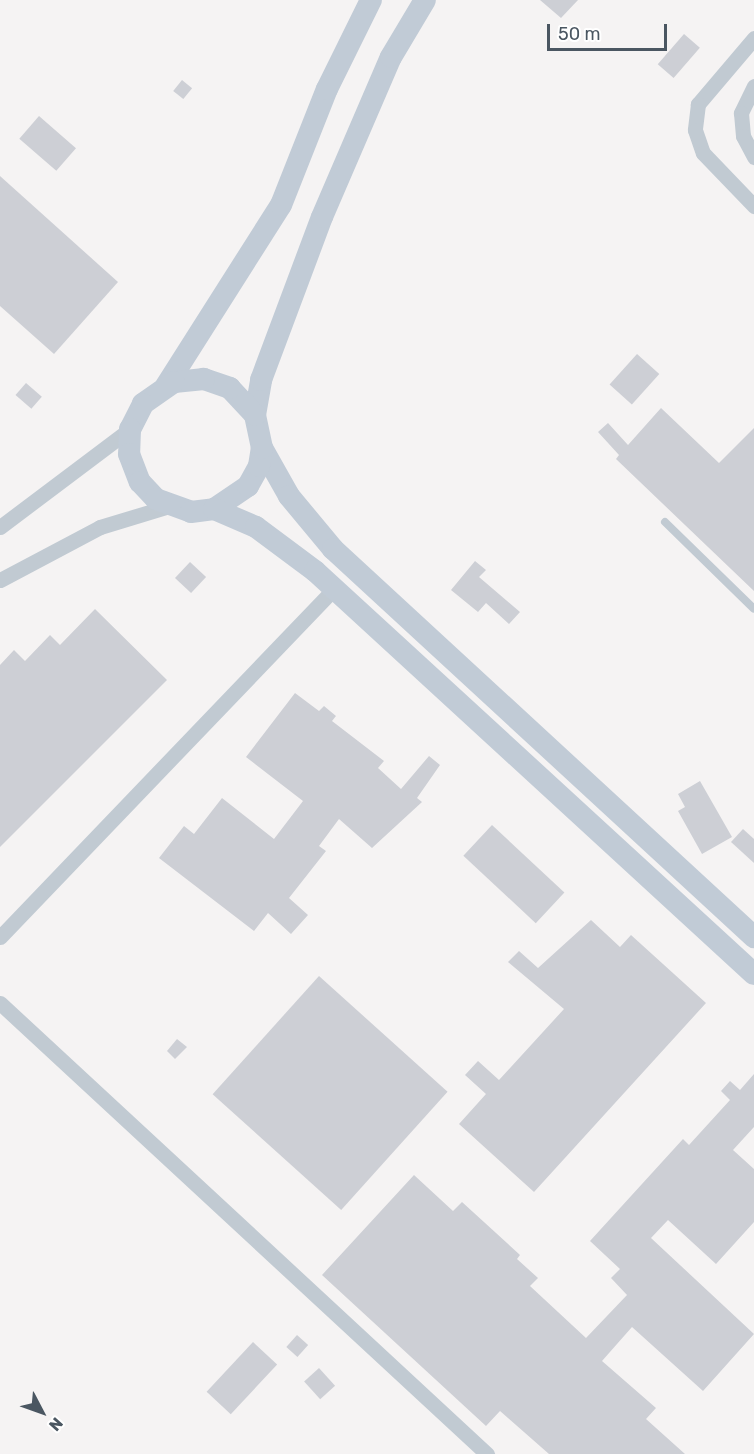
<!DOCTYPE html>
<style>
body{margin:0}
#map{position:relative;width:754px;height:1454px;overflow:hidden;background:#f5f3f3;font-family:Rubik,sans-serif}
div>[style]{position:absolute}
.building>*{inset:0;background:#cdcfd5;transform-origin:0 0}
.lane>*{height:8px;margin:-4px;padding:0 4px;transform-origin:4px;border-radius:4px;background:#c1cad2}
.street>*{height:15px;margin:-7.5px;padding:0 7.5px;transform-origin:7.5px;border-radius:7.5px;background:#c1cad2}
.secondary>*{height:22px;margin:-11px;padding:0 11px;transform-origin:11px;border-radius:11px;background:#c1cbd6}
span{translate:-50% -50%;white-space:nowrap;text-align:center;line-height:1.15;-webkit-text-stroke:4.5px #fff;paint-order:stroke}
.north{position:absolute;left:12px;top:1382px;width:60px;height:60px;-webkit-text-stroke:4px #fff;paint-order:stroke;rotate:131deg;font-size:16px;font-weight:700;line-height:24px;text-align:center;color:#4a5661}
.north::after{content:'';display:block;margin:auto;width:21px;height:27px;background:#4a5661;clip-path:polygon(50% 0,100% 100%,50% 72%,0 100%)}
.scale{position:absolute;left:547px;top:24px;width:120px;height:27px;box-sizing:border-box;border:3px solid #4a5661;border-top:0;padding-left:8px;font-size:18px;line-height:21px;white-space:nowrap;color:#4a5661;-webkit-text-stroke:4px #fff;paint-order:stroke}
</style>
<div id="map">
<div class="building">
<i style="clip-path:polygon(540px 0,578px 0,561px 18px)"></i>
<i style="left:684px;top:34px;width:21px;height:40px;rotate:41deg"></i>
<i style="left:182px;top:80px;width:13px;height:14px;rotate:39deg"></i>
<i style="left:39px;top:116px;width:49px;height:30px;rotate:41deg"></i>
<i style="clip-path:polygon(0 176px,118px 282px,54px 354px,0 306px)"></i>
<i style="left:637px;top:354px;width:30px;height:41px;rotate:42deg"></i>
<i style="left:26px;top:383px;width:21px;height:16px;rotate:41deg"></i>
<i style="clip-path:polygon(661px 408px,719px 463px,754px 428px,754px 591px,616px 459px,619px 455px,598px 432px,608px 423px,628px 445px)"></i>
<i style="clip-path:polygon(475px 561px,486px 570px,479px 577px,520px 612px,509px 624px,486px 603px,478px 612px,451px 590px)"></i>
<i style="left:190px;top:562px;width:22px;height:22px;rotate:43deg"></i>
<i style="clip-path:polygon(95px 609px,167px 680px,0 847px,0 665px,14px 650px,25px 661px,50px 635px,60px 645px)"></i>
<i style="clip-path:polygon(295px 693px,319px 711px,324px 706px,336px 716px,332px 721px,384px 761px,378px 768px,401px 789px,429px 756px,440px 765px,417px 798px,422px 802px,372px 848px,339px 819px,319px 846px,326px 851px,289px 898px,308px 915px,291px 934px,268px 913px,254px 931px,159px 858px,184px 826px,194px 834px,222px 798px,274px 839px,303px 801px,246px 757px)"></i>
<i style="clip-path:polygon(700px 781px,732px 837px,702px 854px,678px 811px,685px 807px,678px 794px)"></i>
<i style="left:492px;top:825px;width:99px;height:42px;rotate:43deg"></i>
<i style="clip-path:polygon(743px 829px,754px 839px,754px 863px,731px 842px)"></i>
<i style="clip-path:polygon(591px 920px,620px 947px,631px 935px,706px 1003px,534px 1192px,459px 1124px,486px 1094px,465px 1075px,478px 1061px,499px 1080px,564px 1009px,508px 962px,519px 951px,538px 968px)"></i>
<i style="left:319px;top:976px;width:173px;height:159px;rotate:42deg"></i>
<i style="clip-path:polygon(177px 1039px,187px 1047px,175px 1059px,167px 1051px)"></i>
<i style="clip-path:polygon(754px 1074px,754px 1127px,733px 1150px,754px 1169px,754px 1222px,716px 1264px,668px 1220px,651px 1238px,754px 1334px,703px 1391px,632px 1327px,602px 1361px,656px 1408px,646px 1419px,685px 1454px,549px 1454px,500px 1411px,486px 1426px,322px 1275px,414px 1175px,453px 1211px,462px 1202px,520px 1255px,517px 1259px,538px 1278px,530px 1286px,586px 1338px,627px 1295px,611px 1278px,620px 1269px,590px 1241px,683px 1139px,689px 1145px,730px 1100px,721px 1091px,730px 1081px,740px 1090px)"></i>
<i style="left:297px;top:1335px;width:15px;height:16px;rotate:42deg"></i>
<i style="left:253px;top:1342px;width:33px;height:68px;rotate:43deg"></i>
<i style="left:319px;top:1368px;width:24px;height:20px;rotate:48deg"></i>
</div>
<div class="lane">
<i style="left:665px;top:522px;width:124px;rotate:44.3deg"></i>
</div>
<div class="street">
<i style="left:754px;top:38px;width:87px;rotate:130.3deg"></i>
<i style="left:698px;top:104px;width:26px;rotate:97deg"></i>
<i style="left:695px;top:130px;width:24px;rotate:71deg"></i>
<i style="left:703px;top:153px;width:74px;rotate:46.1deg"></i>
<i style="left:754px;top:86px;width:30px;rotate:116deg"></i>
<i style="left:741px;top:113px;width:23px;rotate:85deg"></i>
<i style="left:743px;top:136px;width:24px;rotate:62deg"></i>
<i style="left:0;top:527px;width:163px;rotate:-37deg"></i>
<i style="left:0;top:580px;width:113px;rotate:-27.9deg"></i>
<i style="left:100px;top:527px;width:72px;rotate:-16.9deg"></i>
<i style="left:0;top:937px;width:482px;rotate:-46.2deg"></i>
<i style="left:0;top:1003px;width:664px;rotate:42.8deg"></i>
</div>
<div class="secondary">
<i style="left:166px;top:386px;width:214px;rotate:-57.6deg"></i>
<i style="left:281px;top:205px;width:125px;rotate:-68.4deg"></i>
<i style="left:327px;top:89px;width:99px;rotate:-63.7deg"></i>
<i style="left:255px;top:415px;width:36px;rotate:-80deg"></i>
<i style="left:261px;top:380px;width:174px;rotate:-69.5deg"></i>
<i style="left:322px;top:217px;width:174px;rotate:-66.7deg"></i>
<i style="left:391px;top:57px;width:66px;rotate:-59.2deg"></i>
<i style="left:262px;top:448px;width:55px;rotate:60.6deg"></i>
<i style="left:289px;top:496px;width:69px;rotate:50.3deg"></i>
<i style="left:333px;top:549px;width:573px;rotate:42.66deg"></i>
<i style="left:214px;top:509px;width:41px;rotate:-34.1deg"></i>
<i style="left:248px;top:486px;width:23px;rotate:-61deg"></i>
<i style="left:259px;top:466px;width:18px;rotate:-81deg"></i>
<i style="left:262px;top:448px;width:34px;rotate:-102deg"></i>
<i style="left:255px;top:415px;width:37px;rotate:-133deg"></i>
<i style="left:230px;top:388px;width:28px;rotate:-161deg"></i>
<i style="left:204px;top:379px;width:30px;rotate:174deg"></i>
<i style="left:174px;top:382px;width:38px;rotate:145deg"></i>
<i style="left:143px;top:404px;width:28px;rotate:117deg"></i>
<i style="left:130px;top:429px;width:25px;rotate:92deg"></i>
<i style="left:129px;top:454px;width:30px;rotate:69deg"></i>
<i style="left:140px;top:482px;width:23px;rotate:47deg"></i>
<i style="left:156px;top:499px;width:37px;rotate:20deg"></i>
<i style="left:191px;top:512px;width:23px;rotate:-7deg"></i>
<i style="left:214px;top:509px;width:46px;rotate:23.2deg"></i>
<i style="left:256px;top:527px;width:74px;rotate:36.7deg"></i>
<i style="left:315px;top:571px;width:596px;rotate:42.55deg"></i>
</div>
<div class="north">N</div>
<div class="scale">50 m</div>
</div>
